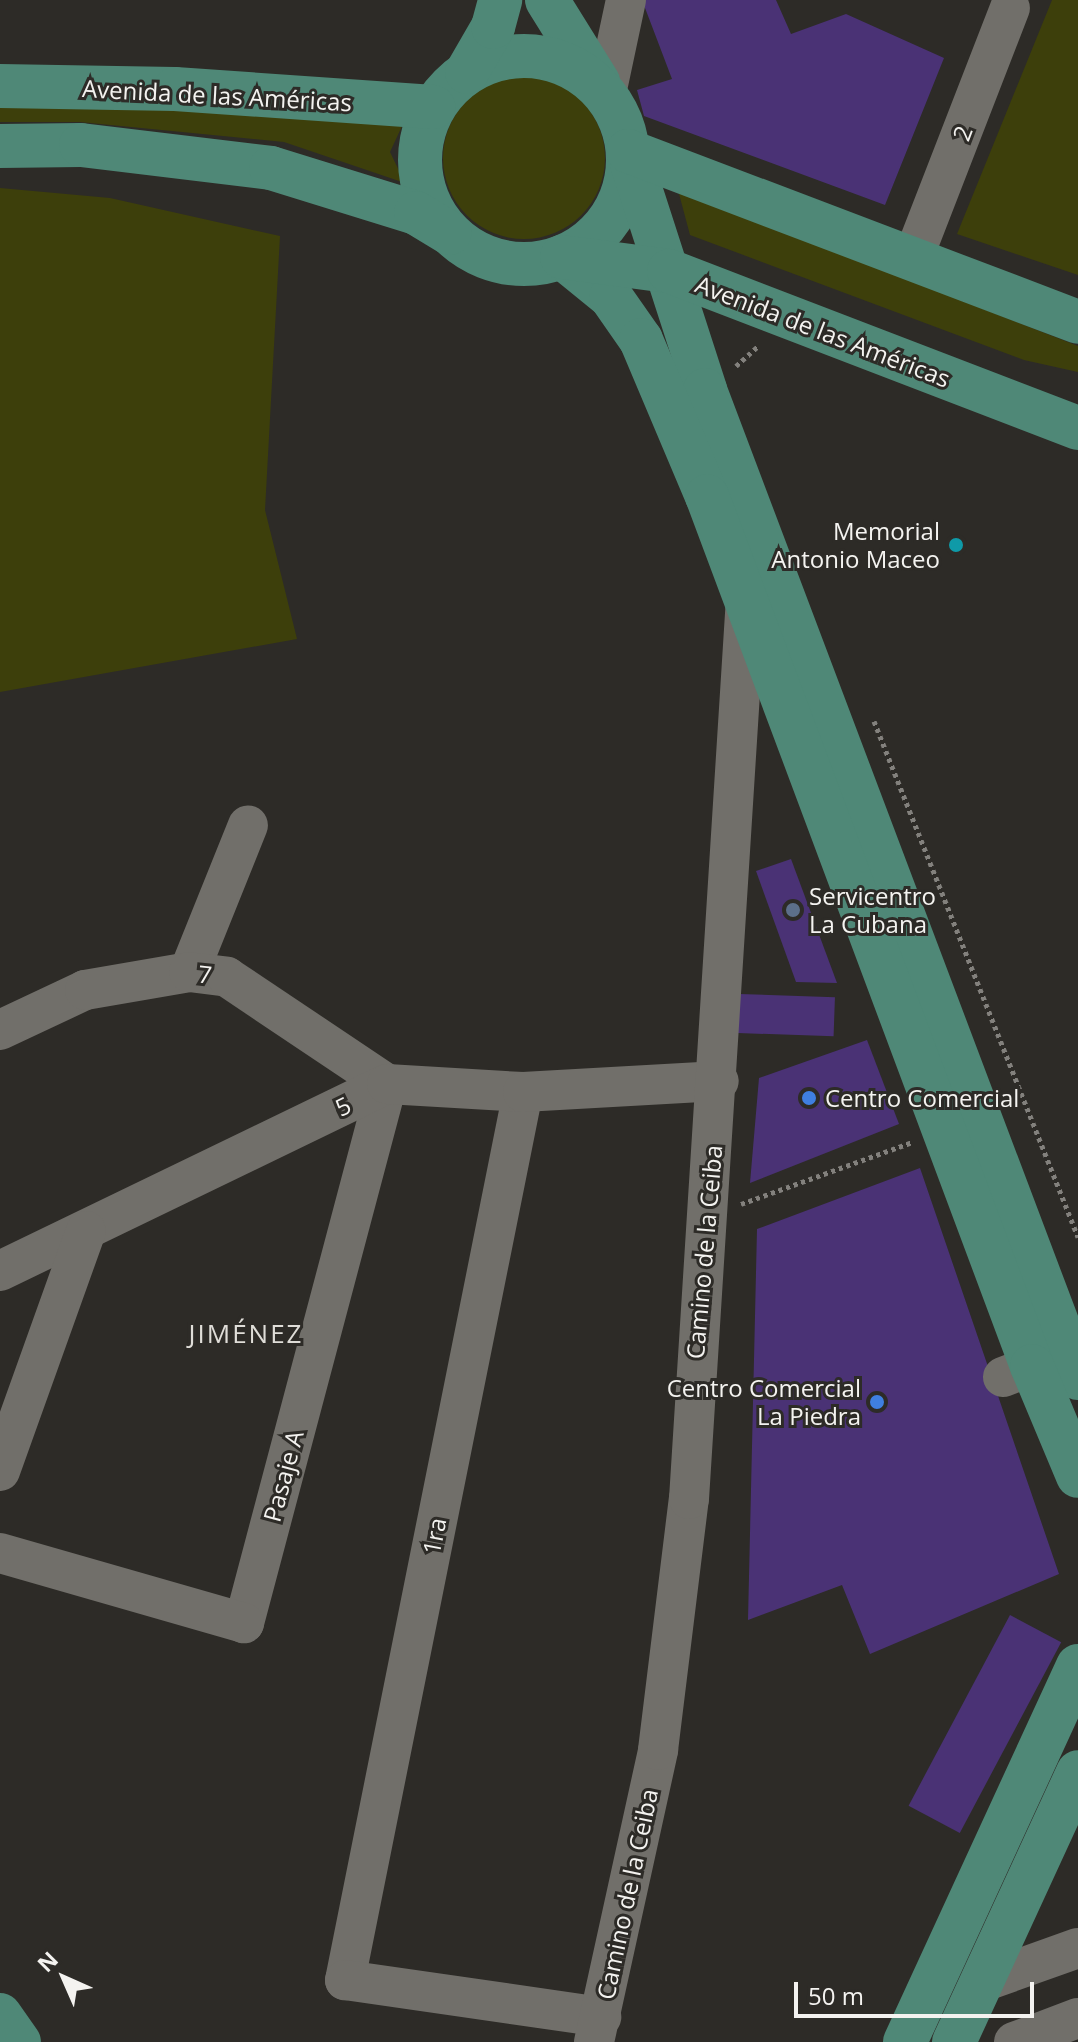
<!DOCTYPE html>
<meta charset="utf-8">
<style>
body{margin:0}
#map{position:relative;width:1078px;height:2042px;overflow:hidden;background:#2d2b27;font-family:"Open Sans",sans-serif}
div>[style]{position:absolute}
.green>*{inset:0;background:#3d3f0b}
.round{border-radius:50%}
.building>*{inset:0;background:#4a3275;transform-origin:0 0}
.path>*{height:5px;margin-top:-2.5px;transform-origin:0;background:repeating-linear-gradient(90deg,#83817d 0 4px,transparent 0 8px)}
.minor>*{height:40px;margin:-20px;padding:0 20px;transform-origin:20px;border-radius:20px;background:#716f6a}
.major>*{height:44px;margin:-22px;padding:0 22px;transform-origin:22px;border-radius:22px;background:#4f8877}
.major>.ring{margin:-22px;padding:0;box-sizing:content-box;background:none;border:44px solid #4f8877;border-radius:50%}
.dots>*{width:22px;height:22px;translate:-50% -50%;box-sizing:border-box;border:4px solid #2d2b27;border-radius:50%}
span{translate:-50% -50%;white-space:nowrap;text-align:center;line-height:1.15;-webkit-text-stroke:6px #2d2b27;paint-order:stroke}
.street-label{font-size:24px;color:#f4f3f0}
.poi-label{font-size:24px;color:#f4f3f0}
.right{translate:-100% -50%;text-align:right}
.left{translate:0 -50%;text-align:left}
.neighbourhood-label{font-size:26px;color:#dfddd8;letter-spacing:2px}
.north{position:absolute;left:24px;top:1938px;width:80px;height:80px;-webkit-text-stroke:6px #2d2b27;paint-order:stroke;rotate:315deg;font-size:22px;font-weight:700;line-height:32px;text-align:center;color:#f4f3f0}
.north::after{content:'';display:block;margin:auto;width:28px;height:36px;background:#f4f3f0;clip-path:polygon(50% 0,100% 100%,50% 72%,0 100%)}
.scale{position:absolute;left:794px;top:1982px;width:240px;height:36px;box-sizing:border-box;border:4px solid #f4f3f0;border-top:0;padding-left:10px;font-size:24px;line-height:28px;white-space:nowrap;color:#f4f3f0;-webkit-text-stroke:6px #2d2b27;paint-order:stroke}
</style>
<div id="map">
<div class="green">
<i style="clip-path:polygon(1052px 0,1078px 0,1078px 275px,957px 234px)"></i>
<i class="round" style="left:443px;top:77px;width:162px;height:162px"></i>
<i style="clip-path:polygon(0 107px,184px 108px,403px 124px,390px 152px,405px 183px,284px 142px,80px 122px,0 122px)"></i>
<i style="clip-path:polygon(0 188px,110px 198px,280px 236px,265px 510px,297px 639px,0 692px)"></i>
<i style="clip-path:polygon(678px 190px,1078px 346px,1078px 372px,1024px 360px,690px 235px)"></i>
</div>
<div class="building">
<i style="clip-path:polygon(642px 0,776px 0,791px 34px,846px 14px,944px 58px,885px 205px,644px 116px,637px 90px,672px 79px)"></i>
<i style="clip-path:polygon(791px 859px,837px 983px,796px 982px,756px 871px)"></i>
<i style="left:739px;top:994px;width:96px;height:39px;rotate:2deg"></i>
<i style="clip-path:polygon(867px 1040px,899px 1124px,750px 1183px,759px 1078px)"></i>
<i style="clip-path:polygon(920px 1168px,1059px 1574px,870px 1654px,842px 1585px,748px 1620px,757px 1229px)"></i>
<i style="left:1010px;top:1615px;width:58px;height:216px;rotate:28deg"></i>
</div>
<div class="path">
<i style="left:736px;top:366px;width:30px;rotate:-42deg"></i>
<i style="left:874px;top:721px;width:555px;rotate:68.43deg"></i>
<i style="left:741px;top:1204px;width:182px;rotate:-19.9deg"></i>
</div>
<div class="minor">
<i style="left:606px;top:94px;width:96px;rotate:-78deg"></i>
<i style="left:913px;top:258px;width:268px;rotate:-68.8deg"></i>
<i style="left:189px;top:972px;width:158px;rotate:-68.1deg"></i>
<i style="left:0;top:1030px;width:94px;rotate:-25.2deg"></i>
<i style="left:85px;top:990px;width:106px;rotate:-9.8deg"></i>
<i style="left:189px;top:972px;width:38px;rotate:7deg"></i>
<i style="left:227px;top:977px;width:192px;rotate:33.8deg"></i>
<i style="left:387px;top:1084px;width:558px;rotate:104.86deg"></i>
<i style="left:244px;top:1623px;width:254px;rotate:-164deg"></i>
<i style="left:523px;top:1092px;width:906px;rotate:101.33deg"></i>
<i style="left:345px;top:1980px;width:259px;rotate:8.2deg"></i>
<i style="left:0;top:1271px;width:430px;rotate:-25.8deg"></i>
<i style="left:387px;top:1084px;width:136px;rotate:3.4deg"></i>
<i style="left:523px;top:1092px;width:196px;rotate:-3.2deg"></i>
<i style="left:1003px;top:1377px;width:31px;rotate:-21deg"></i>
<i style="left:0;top:1471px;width:255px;rotate:-70.3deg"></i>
<i style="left:980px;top:1983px;width:104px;rotate:-19.7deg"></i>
<i style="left:594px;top:2042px;width:299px;rotate:-77.6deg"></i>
<i style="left:658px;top:1750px;width:253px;rotate:-83deg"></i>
<i style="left:689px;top:1499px;width:903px;rotate:-86.38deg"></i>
<i style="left:1014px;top:2042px;width:68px;rotate:-20.6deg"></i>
</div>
<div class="major">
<i style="left:547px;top:0;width:97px;rotate:58.1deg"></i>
<i class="ring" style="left:420px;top:56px;width:164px;height:164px"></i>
<i style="left:467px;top:72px;width:52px;rotate:-60deg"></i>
<i style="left:493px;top:27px;width:28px;rotate:-75deg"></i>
<i style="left:0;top:86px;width:175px;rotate:1deg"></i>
<i style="left:175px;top:89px;width:259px;rotate:4deg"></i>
<i style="left:0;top:146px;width:81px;rotate:-0.7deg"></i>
<i style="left:81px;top:145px;width:191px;rotate:6.9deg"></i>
<i style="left:271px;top:168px;width:152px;rotate:17.2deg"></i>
<i style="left:416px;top:213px;width:39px;rotate:31deg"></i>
<i style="left:628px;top:151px;width:251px;rotate:72.1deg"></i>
<i style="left:705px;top:390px;width:1056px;rotate:69.32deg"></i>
<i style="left:628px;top:151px;width:481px;rotate:20.8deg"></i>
<i style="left:562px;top:257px;width:63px;rotate:39.2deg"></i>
<i style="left:611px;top:297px;width:52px;rotate:55.1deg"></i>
<i style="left:641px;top:340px;width:169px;rotate:67.1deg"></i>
<i style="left:707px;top:496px;width:929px;rotate:69.52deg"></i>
<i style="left:1032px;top:1366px;width:119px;rotate:67.3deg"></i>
<i style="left:562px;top:257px;width:108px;rotate:7.5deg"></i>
<i style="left:669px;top:271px;width:438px;rotate:21deg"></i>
<i style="left:0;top:2015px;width:33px;rotate:55deg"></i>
<i style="left:905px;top:2042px;width:414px;rotate:-65.3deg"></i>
<i style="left:954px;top:2042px;width:297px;rotate:-65.3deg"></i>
</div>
<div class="dots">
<i style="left:956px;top:545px;background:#0f9aa8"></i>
<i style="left:793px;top:910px;background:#5c6f8a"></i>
<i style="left:809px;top:1098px;background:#3f7fe0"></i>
<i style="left:877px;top:1402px;background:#3f7fe0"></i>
</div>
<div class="street-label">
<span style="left:217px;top:95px;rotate:3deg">Avenida de las Américas</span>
<span style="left:962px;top:133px;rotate:-69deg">2</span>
<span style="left:823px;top:331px;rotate:21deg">Avenida de las Américas</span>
<span style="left:205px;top:974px;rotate:6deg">7</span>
<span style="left:343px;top:1106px;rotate:-26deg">5</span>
<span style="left:704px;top:1252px;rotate:-85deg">Camino de la Ceiba</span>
<span style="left:283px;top:1476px;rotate:-75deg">Pasaje A</span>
<span style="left:434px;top:1536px;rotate:-79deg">1ra</span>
<span style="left:627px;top:1894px;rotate:-78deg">Camino de la Ceiba</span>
</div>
<div class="poi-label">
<span class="right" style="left:940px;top:545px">Memorial<br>Antonio Maceo</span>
<span class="left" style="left:809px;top:910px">Servicentro<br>La Cubana</span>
<span class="left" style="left:825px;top:1098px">Centro Comercial</span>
<span class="right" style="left:861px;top:1402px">Centro Comercial<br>La Piedra</span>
</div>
<div class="neighbourhood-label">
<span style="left:246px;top:1334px">JIMÉNEZ</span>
</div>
<div class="north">N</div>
<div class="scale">50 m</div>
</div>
